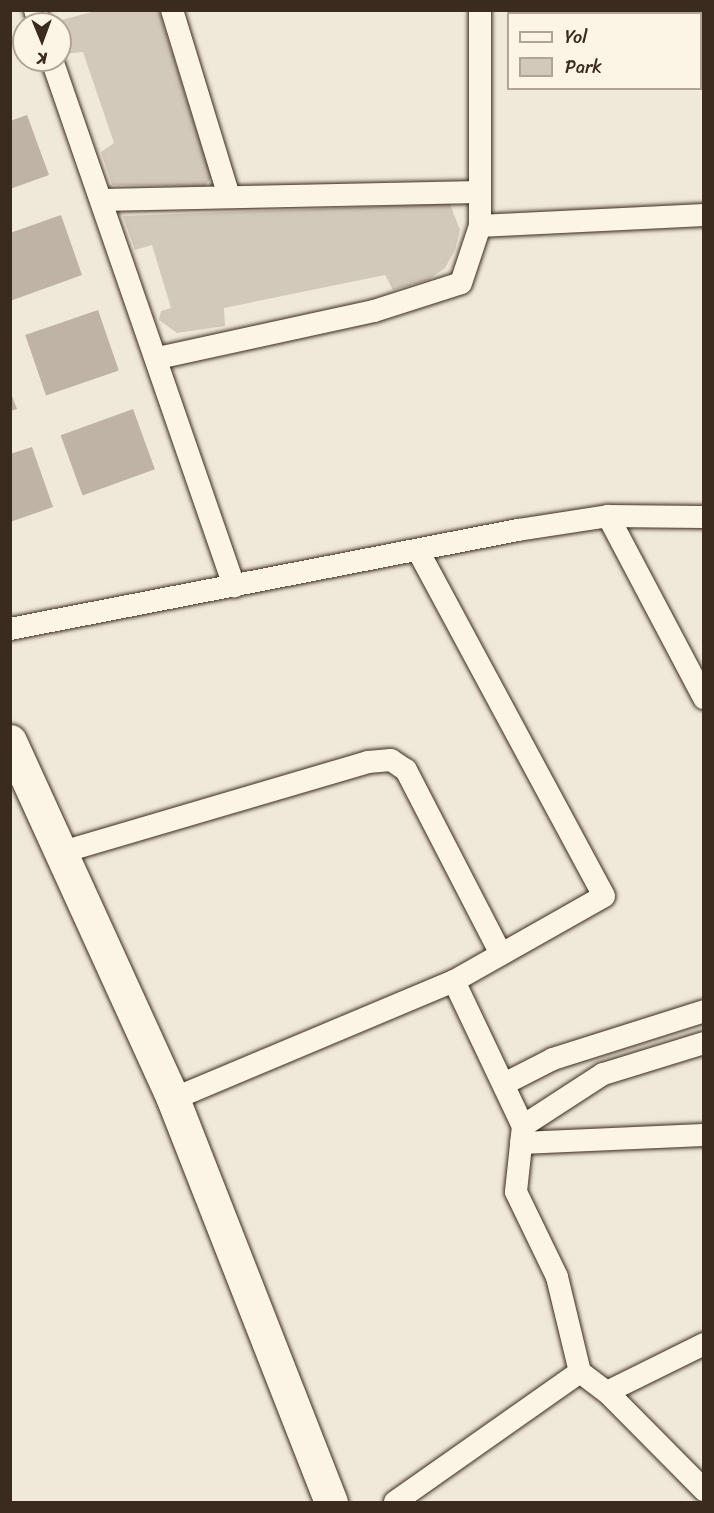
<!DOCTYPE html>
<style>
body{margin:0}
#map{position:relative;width:714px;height:1513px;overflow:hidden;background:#f0e9d9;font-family:Sriracha,sans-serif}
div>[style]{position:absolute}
.green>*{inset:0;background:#d2c9ba}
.building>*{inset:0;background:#beb3a4;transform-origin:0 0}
.roads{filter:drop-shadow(0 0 2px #3b2a1e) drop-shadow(0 0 2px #3b2a1e)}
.street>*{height:22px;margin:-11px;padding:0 11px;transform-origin:11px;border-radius:11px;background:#fcf5e5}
.secondary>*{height:33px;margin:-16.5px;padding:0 16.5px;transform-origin:16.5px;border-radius:16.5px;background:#fcf5e5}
span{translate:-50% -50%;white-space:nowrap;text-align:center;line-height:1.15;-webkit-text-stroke:5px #fcf5e5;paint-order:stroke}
.frame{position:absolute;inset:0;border:12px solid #3b2a1e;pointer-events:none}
.legend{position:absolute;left:507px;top:12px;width:195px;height:78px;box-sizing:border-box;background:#fcf5e5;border:2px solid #afa495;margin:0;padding:8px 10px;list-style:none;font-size:18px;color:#3b2a1e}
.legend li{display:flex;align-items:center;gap:12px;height:30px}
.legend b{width:30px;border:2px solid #afa495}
.north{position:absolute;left:12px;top:12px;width:60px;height:60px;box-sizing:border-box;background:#fcf5e5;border:2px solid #afa495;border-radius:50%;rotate:179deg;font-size:16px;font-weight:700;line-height:24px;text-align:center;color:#3b2a1e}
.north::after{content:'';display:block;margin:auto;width:21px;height:27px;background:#3b2a1e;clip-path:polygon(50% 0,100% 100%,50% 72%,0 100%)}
</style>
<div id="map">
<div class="green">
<i style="clip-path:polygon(95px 11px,159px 11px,211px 178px,205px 186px,112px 185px,101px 152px,114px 143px,83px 52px,62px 54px,60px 24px,54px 22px)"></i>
<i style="clip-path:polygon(450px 204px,460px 230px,455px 250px,445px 268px,428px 280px,393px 290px,385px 275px,224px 308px,225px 326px,177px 333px,159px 320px,161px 311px,171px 308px,152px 245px,135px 250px,123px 216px)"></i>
</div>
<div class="building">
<i style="clip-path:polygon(27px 115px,49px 175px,10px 189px,10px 121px)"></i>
<i style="clip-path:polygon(61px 215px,82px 275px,10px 301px,10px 233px)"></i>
<i style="left:98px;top:310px;width:64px;height:77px;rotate:71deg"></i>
<i style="clip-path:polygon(10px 391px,17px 409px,10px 411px)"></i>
<i style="left:133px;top:409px;width:64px;height:77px;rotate:70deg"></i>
<i style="clip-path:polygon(32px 447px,53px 507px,10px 522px,10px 454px)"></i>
</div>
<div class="roads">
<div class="street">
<i style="left:35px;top:10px;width:15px;rotate:70deg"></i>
<i style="left:172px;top:10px;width:195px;rotate:73deg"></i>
<i style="left:52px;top:60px;width:557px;rotate:70.91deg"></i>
<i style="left:101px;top:200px;width:379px;rotate:-1.2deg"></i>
<i style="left:480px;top:226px;width:224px;rotate:-2.8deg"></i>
<i style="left:158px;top:358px;width:221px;rotate:-12.3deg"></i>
<i style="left:374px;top:311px;width:91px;rotate:-17.8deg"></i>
<i style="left:461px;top:283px;width:60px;rotate:-71.6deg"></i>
<i style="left:480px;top:226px;width:216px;rotate:-90deg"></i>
<i style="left:608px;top:516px;width:206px;rotate:62.2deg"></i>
<i style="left:10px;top:629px;width:518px;rotate:-11.03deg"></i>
<i style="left:518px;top:530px;width:91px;rotate:-8.8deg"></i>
<i style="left:608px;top:516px;width:96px;rotate:0.6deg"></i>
<i style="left:59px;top:853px;width:322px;rotate:-16.4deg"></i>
<i style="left:368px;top:762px;width:23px;rotate:-5deg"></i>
<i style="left:391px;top:760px;width:18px;rotate:34deg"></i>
<i style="left:406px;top:770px;width:207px;rotate:62.7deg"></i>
<i style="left:454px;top:981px;width:161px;rotate:64.6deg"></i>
<i style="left:704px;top:1043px;width:106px;rotate:162.9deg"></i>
<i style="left:603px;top:1074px;width:95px;rotate:147deg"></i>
<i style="left:523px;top:1126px;width:66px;rotate:96.1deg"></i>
<i style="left:516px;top:1192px;width:94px;rotate:64.2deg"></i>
<i style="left:557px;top:1277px;width:98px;rotate:76.4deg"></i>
<i style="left:580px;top:1372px;width:34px;rotate:37deg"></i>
<i style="left:607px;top:1392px;width:138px;rotate:45.3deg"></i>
<i style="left:504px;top:1084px;width:55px;rotate:-27deg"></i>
<i style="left:553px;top:1059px;width:158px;rotate:-17.6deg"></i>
<i style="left:173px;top:1099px;width:305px;rotate:-22.8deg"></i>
<i style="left:454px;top:981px;width:172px;rotate:-29.5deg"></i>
<i style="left:604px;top:896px;width:393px;rotate:-118.3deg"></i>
<i style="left:521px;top:1143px;width:183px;rotate:-2.5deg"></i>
<i style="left:607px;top:1392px;width:108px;rotate:-26.3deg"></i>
<i style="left:395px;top:1502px;width:226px;rotate:-35.1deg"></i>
</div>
<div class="secondary">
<i style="left:10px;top:741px;width:393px;rotate:65.5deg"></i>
<i style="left:173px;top:1099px;width:433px;rotate:68.6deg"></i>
</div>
</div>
<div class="frame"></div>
<ul class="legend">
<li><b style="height:8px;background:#fcf5e5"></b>Yol</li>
<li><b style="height:16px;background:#d2c9ba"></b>Park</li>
</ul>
<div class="north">K</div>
</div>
